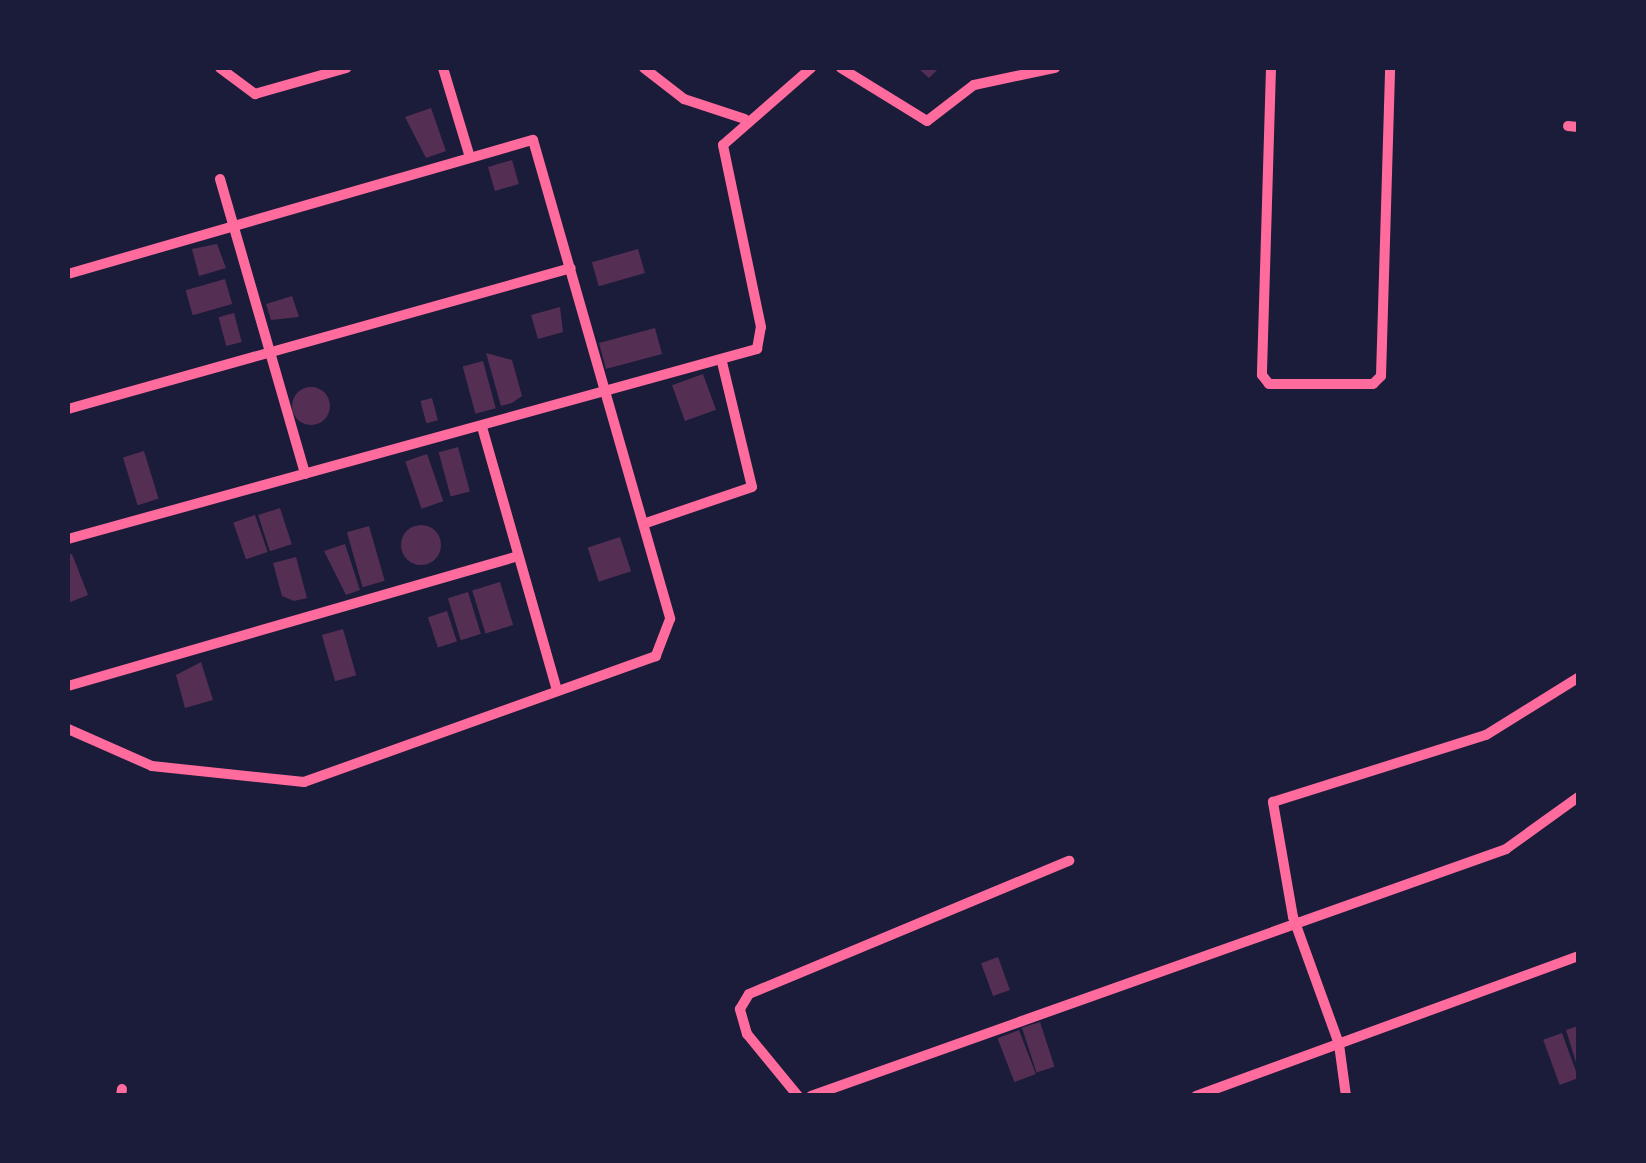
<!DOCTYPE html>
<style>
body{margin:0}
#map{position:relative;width:1646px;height:1163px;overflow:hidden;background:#1b1b3a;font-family:"Noto Sans",sans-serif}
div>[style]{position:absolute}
.building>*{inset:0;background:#542f53;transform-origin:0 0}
.round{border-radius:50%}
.minor>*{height:10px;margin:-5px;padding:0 5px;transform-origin:5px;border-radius:5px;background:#ff6b9d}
span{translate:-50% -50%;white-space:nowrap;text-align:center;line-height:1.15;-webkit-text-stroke:9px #1b1b3a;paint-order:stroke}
.frame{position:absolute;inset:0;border:70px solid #1b1b3a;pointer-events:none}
</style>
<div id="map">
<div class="building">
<i style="clip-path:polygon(918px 68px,939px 68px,929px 78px)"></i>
<i style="clip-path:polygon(431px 108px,446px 151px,426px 158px,405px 117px)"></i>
<i style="left:512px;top:160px;width:25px;height:25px;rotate:74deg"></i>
<i style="clip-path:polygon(217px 244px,226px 268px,199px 276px,192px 249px)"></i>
<i style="left:638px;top:249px;width:25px;height:48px;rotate:74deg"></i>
<i style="left:225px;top:279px;width:26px;height:41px;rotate:74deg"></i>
<i style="clip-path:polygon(292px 296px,299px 317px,271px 320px,266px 304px)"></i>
<i style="clip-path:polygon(560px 307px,563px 332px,538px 339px,531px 315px)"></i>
<i style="left:234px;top:313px;width:30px;height:16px;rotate:75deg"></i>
<i style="left:655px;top:328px;width:27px;height:58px;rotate:75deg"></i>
<i style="clip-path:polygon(486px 353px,512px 360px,522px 396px,512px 403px,501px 406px)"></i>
<i style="left:483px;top:361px;width:49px;height:21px;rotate:75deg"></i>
<i style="left:703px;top:374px;width:38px;height:33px;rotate:70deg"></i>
<i class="round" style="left:292px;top:387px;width:38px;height:38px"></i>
<i style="left:432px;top:398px;width:23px;height:12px;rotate:75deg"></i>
<i style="left:458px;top:447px;width:46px;height:20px;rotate:75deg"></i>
<i style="left:144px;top:451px;width:50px;height:22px;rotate:73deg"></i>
<i style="left:427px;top:454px;width:50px;height:23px;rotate:71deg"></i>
<i style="left:280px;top:508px;width:38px;height:23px;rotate:72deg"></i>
<i style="left:255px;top:515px;width:39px;height:23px;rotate:71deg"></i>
<i class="round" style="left:401px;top:525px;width:40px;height:40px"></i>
<i style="left:369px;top:526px;width:57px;height:23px;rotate:74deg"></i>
<i style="left:620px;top:537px;width:36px;height:34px;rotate:72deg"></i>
<i style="clip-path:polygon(345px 544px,360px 590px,346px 595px,324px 551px)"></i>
<i style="clip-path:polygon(72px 554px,88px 595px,68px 603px,68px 555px)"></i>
<i style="clip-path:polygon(296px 557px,307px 598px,294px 601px,282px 596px,273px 563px)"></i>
<i style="left:500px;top:582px;width:45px;height:29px;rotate:73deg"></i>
<i style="left:468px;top:592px;width:44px;height:21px;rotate:73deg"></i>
<i style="left:447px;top:611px;width:32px;height:20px;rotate:72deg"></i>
<i style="left:343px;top:629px;width:48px;height:22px;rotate:74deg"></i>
<i style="clip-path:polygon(201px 662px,213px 700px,185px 708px,176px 675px)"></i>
<i style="left:998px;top:957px;width:35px;height:18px;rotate:70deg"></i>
<i style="left:1040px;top:1022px;width:47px;height:19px;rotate:72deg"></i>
<i style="clip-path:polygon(1578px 1026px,1578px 1069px,1566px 1030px)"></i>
<i style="left:1019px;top:1030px;width:47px;height:23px;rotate:69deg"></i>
<i style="left:1562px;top:1033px;width:48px;height:20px;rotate:70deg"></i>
</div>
<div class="minor">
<i style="left:220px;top:68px;width:44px;rotate:36.6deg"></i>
<i style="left:255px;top:94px;width:95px;rotate:-15.9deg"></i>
<i style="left:443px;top:68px;width:90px;rotate:73.2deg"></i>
<i style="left:644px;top:68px;width:51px;rotate:37.8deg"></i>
<i style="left:684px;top:99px;width:64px;rotate:18.2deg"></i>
<i style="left:841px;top:68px;width:101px;rotate:31.6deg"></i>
<i style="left:927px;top:121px;width:59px;rotate:-37.5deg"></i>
<i style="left:974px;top:85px;width:83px;rotate:-11.9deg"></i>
<i style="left:1271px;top:68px;width:307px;rotate:91.7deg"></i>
<i style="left:1262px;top:375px;width:11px;rotate:52deg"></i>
<i style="left:1269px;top:384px;width:104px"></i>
<i style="left:1373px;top:384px;width:11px;rotate:-45deg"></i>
<i style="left:1381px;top:376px;width:308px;rotate:-88.3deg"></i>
<i style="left:1568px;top:126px;width:10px;rotate:6deg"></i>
<i style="left:220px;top:179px;width:307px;rotate:73.9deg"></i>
<i style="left:68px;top:274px;width:484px;rotate:-16.1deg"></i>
<i style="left:533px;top:140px;width:498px;rotate:74deg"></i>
<i style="left:670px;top:619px;width:40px;rotate:111deg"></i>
<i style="left:656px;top:656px;width:374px;rotate:160.3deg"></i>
<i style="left:304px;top:782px;width:153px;rotate:-174deg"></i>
<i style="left:152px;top:766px;width:92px;rotate:-156.2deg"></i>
<i style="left:68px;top:409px;width:522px;rotate:-15.66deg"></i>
<i style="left:482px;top:427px;width:273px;rotate:74.1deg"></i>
<i style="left:646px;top:523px;width:112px;rotate:-18.8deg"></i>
<i style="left:752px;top:487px;width:129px;rotate:-103.5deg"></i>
<i style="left:68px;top:539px;width:715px;rotate:-15.42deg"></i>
<i style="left:757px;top:349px;width:22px;rotate:-80deg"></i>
<i style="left:761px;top:327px;width:186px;rotate:-101.8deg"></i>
<i style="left:723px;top:145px;width:117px;rotate:-41.2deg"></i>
<i style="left:68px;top:686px;width:465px;rotate:-16.1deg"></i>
<i style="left:121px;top:1096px;width:7px;rotate:-82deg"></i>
<i style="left:798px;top:1096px;width:80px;rotate:-129.4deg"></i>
<i style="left:747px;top:1034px;width:26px;rotate:-106deg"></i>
<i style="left:740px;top:1009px;width:17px;rotate:-59deg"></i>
<i style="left:749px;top:994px;width:347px;rotate:-22.6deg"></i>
<i style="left:811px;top:1096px;width:738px;rotate:-19.56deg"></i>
<i style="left:1506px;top:849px;width:89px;rotate:-35.8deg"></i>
<i style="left:1196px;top:1096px;width:407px;rotate:-20.1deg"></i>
<i style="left:1346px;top:1096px;width:52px;rotate:-97.7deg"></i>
<i style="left:1339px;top:1044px;width:135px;rotate:-109.9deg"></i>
<i style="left:1293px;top:917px;width:117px;rotate:-99.9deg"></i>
<i style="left:1273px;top:802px;width:223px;rotate:-17.5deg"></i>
<i style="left:1486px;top:735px;width:108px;rotate:-31.8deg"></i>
</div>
<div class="frame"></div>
</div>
